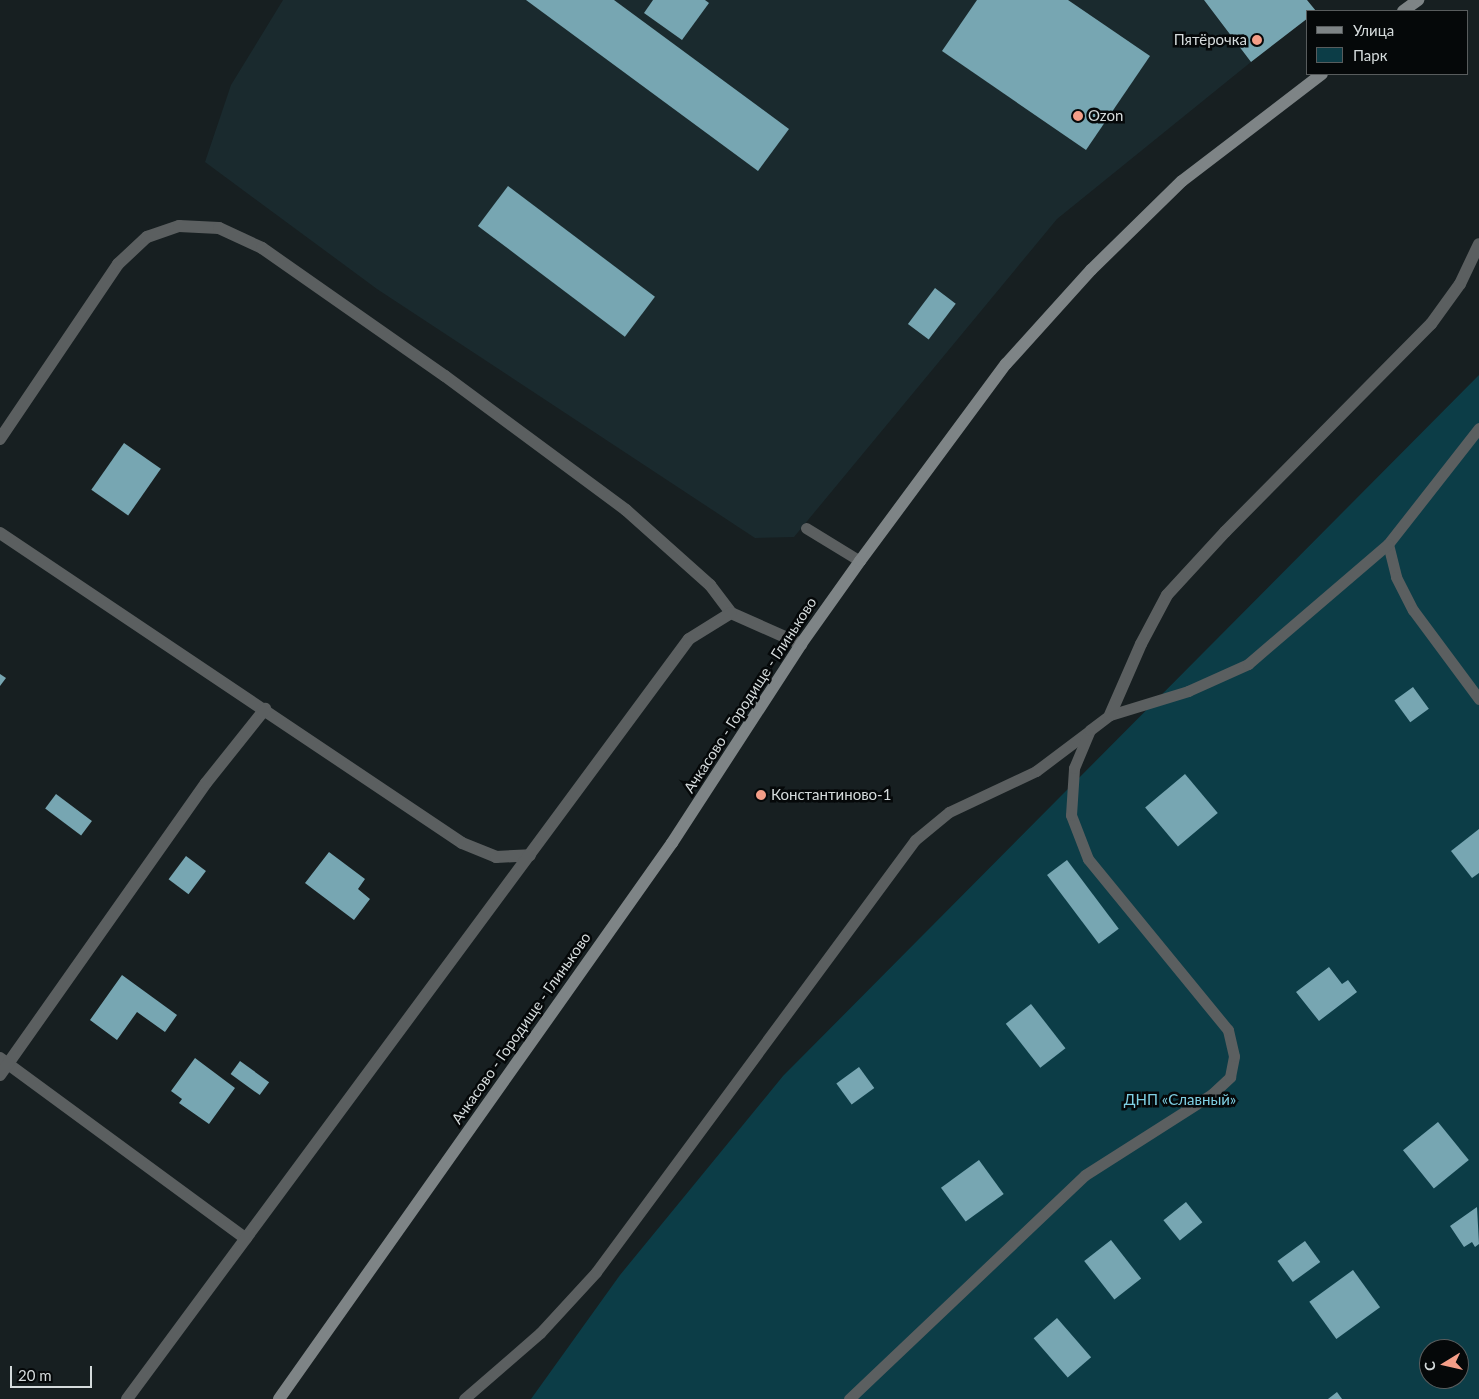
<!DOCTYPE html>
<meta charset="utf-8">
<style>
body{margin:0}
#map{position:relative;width:1479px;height:1399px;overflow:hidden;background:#171f21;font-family:Lato,sans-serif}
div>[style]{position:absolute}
.built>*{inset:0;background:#1a2a2e}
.green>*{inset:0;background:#0c3d47}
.building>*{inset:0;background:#77a6b2;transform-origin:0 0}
.lane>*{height:11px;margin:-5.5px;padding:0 5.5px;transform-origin:5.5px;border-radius:5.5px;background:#5b5f60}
.street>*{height:12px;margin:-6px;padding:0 6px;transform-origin:6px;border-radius:6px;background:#5b5f60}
.secondary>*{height:12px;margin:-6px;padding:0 6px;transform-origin:6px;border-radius:6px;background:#7e8486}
.dots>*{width:14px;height:14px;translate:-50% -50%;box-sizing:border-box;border:2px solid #050809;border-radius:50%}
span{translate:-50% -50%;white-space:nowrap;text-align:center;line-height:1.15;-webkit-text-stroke:5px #050809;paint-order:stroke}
.poi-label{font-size:15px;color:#d5dbdc}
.right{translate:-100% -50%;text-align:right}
.left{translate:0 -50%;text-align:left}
.street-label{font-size:15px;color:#d5dbdc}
.park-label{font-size:15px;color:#7fd0e4}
.legend{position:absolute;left:1306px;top:10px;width:162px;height:65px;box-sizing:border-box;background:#050809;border:1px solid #585c5d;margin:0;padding:6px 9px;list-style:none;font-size:15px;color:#d5dbdc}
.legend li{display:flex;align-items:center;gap:10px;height:25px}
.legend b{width:25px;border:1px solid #585c5d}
.north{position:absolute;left:1419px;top:1339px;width:50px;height:50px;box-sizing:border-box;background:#050809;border:1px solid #585c5d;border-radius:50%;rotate:261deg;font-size:14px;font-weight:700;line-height:20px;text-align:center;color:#d5dbdc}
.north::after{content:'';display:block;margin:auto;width:18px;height:22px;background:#f49e88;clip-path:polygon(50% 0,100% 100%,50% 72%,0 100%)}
.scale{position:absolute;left:10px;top:1366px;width:82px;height:22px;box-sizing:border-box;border:2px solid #d5dbdc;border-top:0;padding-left:6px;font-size:15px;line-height:18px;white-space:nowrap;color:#d5dbdc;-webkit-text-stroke:4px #050809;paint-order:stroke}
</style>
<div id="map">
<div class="built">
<i style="clip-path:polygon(283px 0,1204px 0,1251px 62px,1057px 219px,794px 537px,755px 538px,377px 289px,205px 162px,231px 85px)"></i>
</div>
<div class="green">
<i style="clip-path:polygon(evenodd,1479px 375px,1479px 1399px,531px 1399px,620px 1275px,783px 1076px,1479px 375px,1429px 1349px,1459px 1349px,1459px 1379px,1429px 1379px,1429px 1349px)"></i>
</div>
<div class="building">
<i style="clip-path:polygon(526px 0,614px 0,789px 129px,758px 171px)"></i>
<i style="clip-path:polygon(653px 0,705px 0,709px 3px,682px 40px,644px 13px)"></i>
<i style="clip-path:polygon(977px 0,1068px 0,1150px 56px,1086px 150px,942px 51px)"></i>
<i style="clip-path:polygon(1204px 0,1307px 0,1316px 11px,1308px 11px,1308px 18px,1251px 62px)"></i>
<i style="left:508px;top:186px;width:184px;height:50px;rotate:37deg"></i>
<i style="left:935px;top:288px;width:26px;height:45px;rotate:37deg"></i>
<i style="left:124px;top:443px;width:45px;height:57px;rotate:35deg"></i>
<i style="clip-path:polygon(0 674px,6px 678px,0 686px)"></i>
<i style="left:1413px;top:687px;width:27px;height:23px;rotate:54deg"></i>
<i style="left:1185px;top:774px;width:51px;height:52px;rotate:50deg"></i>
<i style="left:56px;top:794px;width:45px;height:18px;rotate:37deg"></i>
<i style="clip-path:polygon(1479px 829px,1479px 873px,1472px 878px,1451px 851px)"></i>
<i style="clip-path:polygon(329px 852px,365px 879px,358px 889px,370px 899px,354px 920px,305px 883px)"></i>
<i style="left:186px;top:856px;width:25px;height:29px;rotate:37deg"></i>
<i style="left:1067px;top:860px;width:86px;height:25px;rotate:53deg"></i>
<i style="clip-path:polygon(1329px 967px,1342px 984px,1348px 980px,1357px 992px,1319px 1021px,1296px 992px)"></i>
<i style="clip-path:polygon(122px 975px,177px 1015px,165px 1032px,137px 1012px,117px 1040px,90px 1020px)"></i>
<i style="left:1031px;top:1004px;width:56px;height:32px;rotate:52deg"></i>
<i style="clip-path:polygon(195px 1058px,235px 1088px,209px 1124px,179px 1103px,182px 1099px,171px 1091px)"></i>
<i style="left:240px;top:1061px;width:36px;height:16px;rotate:36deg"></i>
<i style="left:859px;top:1067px;width:26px;height:28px;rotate:54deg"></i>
<i style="left:1438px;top:1122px;width:49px;height:45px;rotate:51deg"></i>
<i style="left:979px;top:1160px;width:42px;height:47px;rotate:54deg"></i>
<i style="left:1186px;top:1202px;width:26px;height:29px;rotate:51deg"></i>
<i style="clip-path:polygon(1477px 1207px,1479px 1244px,1475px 1247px,1472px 1242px,1464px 1247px,1450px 1226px)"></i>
<i style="left:1111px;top:1240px;width:49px;height:34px;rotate:52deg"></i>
<i style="left:1305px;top:1241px;width:26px;height:34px;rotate:54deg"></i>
<i style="left:1353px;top:1270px;width:46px;height:54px;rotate:54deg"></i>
<i style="left:1057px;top:1318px;width:52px;height:31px;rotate:49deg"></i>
<i style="clip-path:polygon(1337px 1392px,1342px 1399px,1328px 1399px)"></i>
</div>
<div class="lane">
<i style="left:1479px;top:428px;width:147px;rotate:128.1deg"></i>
<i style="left:1388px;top:544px;width:34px;rotate:76deg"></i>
<i style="left:1396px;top:577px;width:37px;rotate:63deg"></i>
<i style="left:1413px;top:610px;width:111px;rotate:53.4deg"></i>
<i style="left:806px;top:528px;width:63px;rotate:31.4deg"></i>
<i style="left:464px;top:1399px;width:101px;rotate:-41deg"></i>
<i style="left:540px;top:1333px;width:83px;rotate:-47.4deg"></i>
<i style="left:596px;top:1272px;width:537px;rotate:-53.56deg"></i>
<i style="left:915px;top:840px;width:44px;rotate:-39.5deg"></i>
<i style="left:949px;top:812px;width:96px;rotate:-25.2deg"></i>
<i style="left:1036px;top:771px;width:65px;rotate:-36.9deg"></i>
<i style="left:849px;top:1399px;width:325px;rotate:-43.5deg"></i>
<i style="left:1085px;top:1175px;width:151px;rotate:-32.5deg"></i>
<i style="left:1212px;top:1094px;width:25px;rotate:-43deg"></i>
<i style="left:1230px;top:1077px;width:21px;rotate:-79deg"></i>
<i style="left:1234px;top:1056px;width:27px;rotate:-103deg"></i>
<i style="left:1228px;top:1030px;width:221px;rotate:-129.3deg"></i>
<i style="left:1088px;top:859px;width:47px;rotate:-111.1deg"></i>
<i style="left:1071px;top:815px;width:47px;rotate:-86.3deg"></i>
<i style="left:1074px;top:768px;width:41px;rotate:-67.2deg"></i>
<i style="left:1090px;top:730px;width:25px;rotate:-37deg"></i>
<i style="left:1110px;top:715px;width:82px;rotate:-17.1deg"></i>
<i style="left:1188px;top:691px;width:66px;rotate:-24.2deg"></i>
<i style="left:1248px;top:664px;width:184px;rotate:-40.6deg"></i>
</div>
<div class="street">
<i style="left:0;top:439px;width:211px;rotate:-56deg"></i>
<i style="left:118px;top:264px;width:40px;rotate:-43deg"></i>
<i style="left:147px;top:237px;width:34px;rotate:-19deg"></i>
<i style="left:179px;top:226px;width:40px;rotate:2.9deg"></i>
<i style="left:219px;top:228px;width:47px;rotate:24.9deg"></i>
<i style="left:262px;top:248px;width:223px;rotate:35deg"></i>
<i style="left:445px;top:376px;width:225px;rotate:36.5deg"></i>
<i style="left:626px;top:510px;width:113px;rotate:41.8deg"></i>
<i style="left:710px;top:585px;width:35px;rotate:53deg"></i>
<i style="left:731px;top:613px;width:77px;rotate:23.9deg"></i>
<i style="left:0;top:533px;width:556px;rotate:33.86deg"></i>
<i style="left:462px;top:843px;width:37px;rotate:22deg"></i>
<i style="left:496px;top:857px;width:34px;rotate:-3deg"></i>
<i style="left:1110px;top:715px;width:77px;rotate:-66.4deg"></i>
<i style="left:1141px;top:644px;width:55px;rotate:-62deg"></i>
<i style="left:1167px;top:595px;width:86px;rotate:-47.4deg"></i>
<i style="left:1225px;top:532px;width:293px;rotate:-45.3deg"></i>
<i style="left:1431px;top:324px;width:49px;rotate:-54.1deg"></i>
<i style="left:1460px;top:284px;width:44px;rotate:-64.6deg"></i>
<i style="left:0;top:1058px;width:305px;rotate:36.3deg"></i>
<i style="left:0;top:1075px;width:357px;rotate:-54.8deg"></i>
<i style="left:206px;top:783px;width:95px;rotate:-51.4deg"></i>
<i style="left:127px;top:1399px;width:945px;rotate:-53.52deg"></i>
<i style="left:689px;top:639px;width:49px;rotate:-31.8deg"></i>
</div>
<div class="secondary">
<i style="left:1403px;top:11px;width:19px;rotate:-36deg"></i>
<i style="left:279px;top:1399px;width:681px;rotate:-54.75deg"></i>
<i style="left:672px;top:843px;width:237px;rotate:-57deg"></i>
<i style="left:801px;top:644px;width:102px;rotate:-54.6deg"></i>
<i style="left:860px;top:561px;width:245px;rotate:-53.5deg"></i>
<i style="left:1006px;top:364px;width:127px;rotate:-47.9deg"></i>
<i style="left:1091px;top:270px;width:127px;rotate:-44.4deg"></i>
<i style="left:1182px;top:181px;width:176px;rotate:-37.4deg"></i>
</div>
<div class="dots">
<i style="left:1257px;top:40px;background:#f49e88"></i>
<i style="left:1078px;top:116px;background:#f49e88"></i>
<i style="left:761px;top:795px;background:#f49e88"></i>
</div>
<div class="poi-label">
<span class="right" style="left:1247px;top:40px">Пятёрочка</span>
<span class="left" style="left:1088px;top:116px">Ozon</span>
<span class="left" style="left:771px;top:795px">Константиново-1</span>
</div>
<div class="street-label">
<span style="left:750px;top:695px;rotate:-57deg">Ачкасово - Городище - Глиньково</span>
<span style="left:521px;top:1028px;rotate:-55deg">Ачкасово - Городище - Глиньково</span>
</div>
<div class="park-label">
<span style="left:1180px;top:1100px">ДНП «Славный»</span>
</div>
<ul class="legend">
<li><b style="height:6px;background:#7e8486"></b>Улица</li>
<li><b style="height:14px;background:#0c3d47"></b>Парк</li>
</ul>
<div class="north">С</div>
<div class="scale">20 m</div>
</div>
